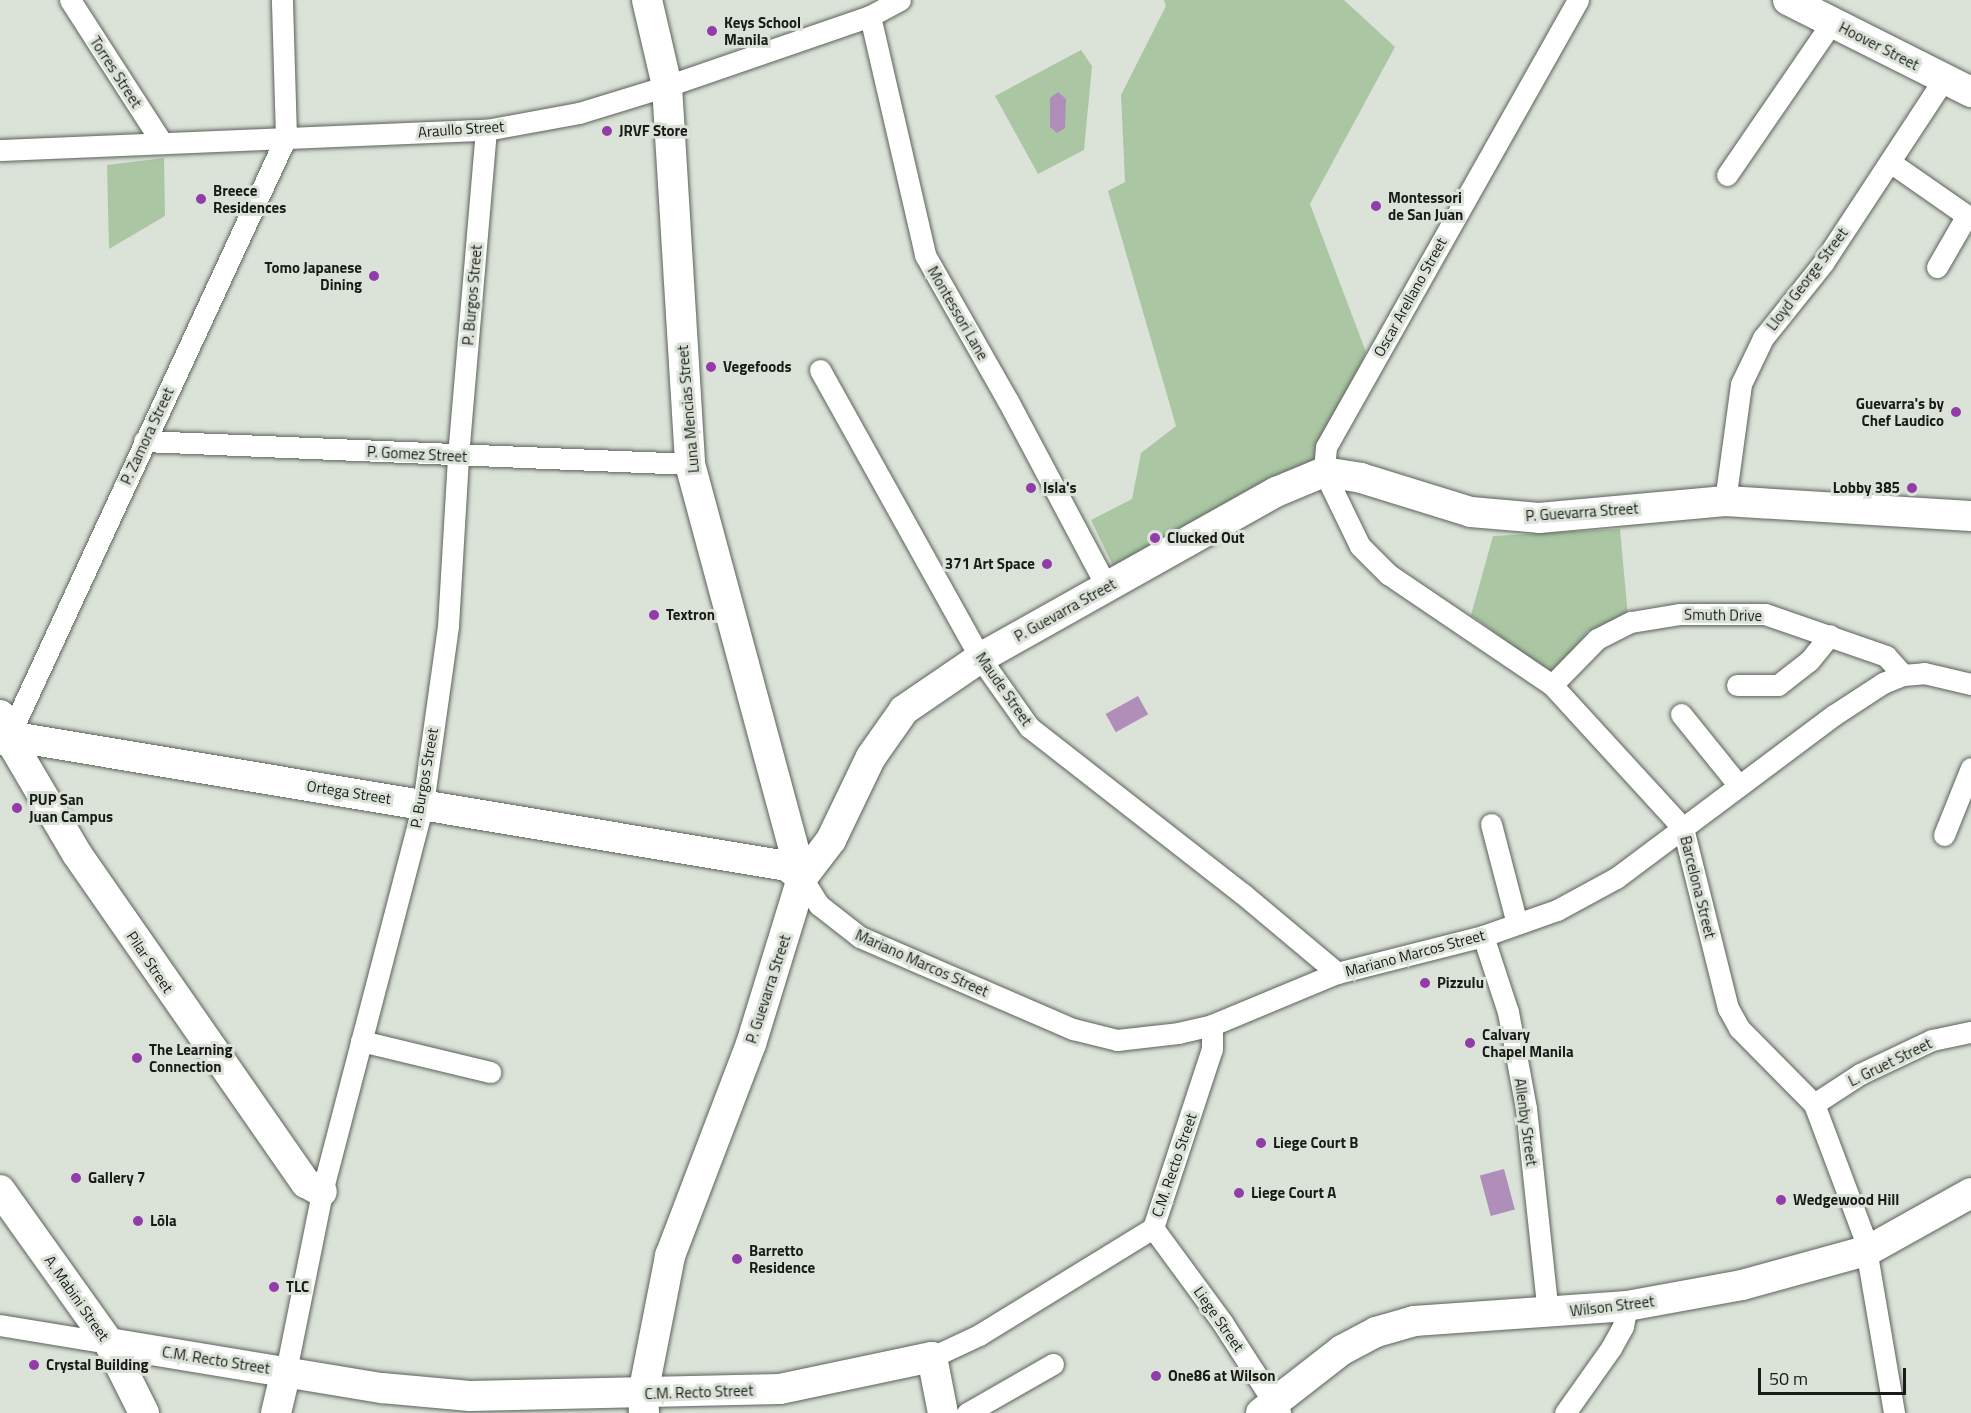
<!DOCTYPE html>
<meta charset="utf-8">
<style>
body{margin:0}
#map{position:relative;width:1971px;height:1413px;overflow:hidden;background:#dbe3d9;font-family:"Titillium Web",sans-serif}
div>[style]{position:absolute}
.green>*{inset:0;background:#aac6a3}
.water>*{inset:0;background:#b08eba;transform-origin:0 0}
.roads{filter:drop-shadow(0 0 2px #5b625a) drop-shadow(0 0 2px #5b625a)}
.street>*{height:21px;margin:-10.5px;padding:0 10.5px;transform-origin:10.5px;border-radius:10.5px;background:#fff}
.secondary>*{height:30px;margin:-15px;padding:0 15px;transform-origin:15px;border-radius:15px;background:#fff}
.dots>*{width:16px;height:16px;translate:-50% -50%;box-sizing:border-box;border:3px solid #dbe3d9;border-radius:50%}
span{translate:-50% -50%;white-space:nowrap;text-align:center;line-height:1.15;-webkit-text-stroke:6px #dbe3d9;paint-order:stroke}
.poi-label{font-size:15px;color:#181b17;font-weight:700}
.left{translate:0 -50%;text-align:left}
.right{translate:-100% -50%;text-align:right}
.street-label{font-size:15px;color:#181b17}
.scale{position:absolute;left:1758px;top:1368px;width:148px;height:27px;box-sizing:border-box;border:3px solid #181b17;border-top:0;padding-left:8px;font-size:18px;line-height:21px;white-space:nowrap;color:#181b17;-webkit-text-stroke:4px #dbe3d9;paint-order:stroke}
</style>
<div id="map">
<div class="green">
<i style="clip-path:polygon(1164px 0,1344px 0,1395px 47px,1310px 204px,1366px 352px,1322px 455px,1116px 572px,1091px 520px,1132px 499px,1141px 453px,1176px 426px,1108px 191px,1125px 182px,1121px 95px,1166px 6px)"></i>
<i style="clip-path:polygon(1081px 50px,1092px 66px,1084px 150px,1038px 174px,995px 96px)"></i>
<i style="clip-path:polygon(164px 158px,165px 216px,109px 249px,107px 165px)"></i>
<i style="clip-path:polygon(1620px 529px,1628px 617px,1588px 631px,1553px 675px,1471px 615px,1493px 536px)"></i>
</div>
<div class="water">
<i style="clip-path:polygon(1058px 92px,1066px 99px,1065px 128px,1057px 133px,1050px 127px,1050px 98px)"></i>
<i style="left:1138px;top:696px;width:21px;height:37px;rotate:61deg"></i>
<i style="left:1504px;top:1169px;width:42px;height:25px;rotate:75deg"></i>
</div>
<div class="roads">
<div class="street">
<i style="left:70px;top:0;width:170px;rotate:57.2deg"></i>
<i style="left:1578px;top:0;width:513px;rotate:119.41deg"></i>
<i style="left:1326px;top:447px;width:25px;rotate:95deg"></i>
<i style="left:1324px;top:472px;width:82px;rotate:64.1deg"></i>
<i style="left:1360px;top:546px;width:40px;rotate:45deg"></i>
<i style="left:1388px;top:574px;width:198px;rotate:34.1deg"></i>
<i style="left:1552px;top:685px;width:194px;rotate:47.5deg"></i>
<i style="left:1683px;top:828px;width:186px;rotate:76deg"></i>
<i style="left:1728px;top:1008px;width:23px;rotate:61deg"></i>
<i style="left:1739px;top:1028px;width:107px;rotate:45.4deg"></i>
<i style="left:1814px;top:1104px;width:142px;rotate:69.4deg"></i>
<i style="left:1864px;top:1237px;width:179px;rotate:80.3deg"></i>
<i style="left:870px;top:16px;width:245px;rotate:77deg"></i>
<i style="left:925px;top:255px;width:168px;rotate:60.4deg"></i>
<i style="left:1008px;top:401px;width:211px;rotate:62deg"></i>
<i style="left:0;top:150px;width:486px;rotate:-2.4deg"></i>
<i style="left:486px;top:130px;width:95px;rotate:-10.4deg"></i>
<i style="left:579px;top:113px;width:92px;rotate:-17.1deg"></i>
<i style="left:667px;top:86px;width:215px;rotate:-19deg"></i>
<i style="left:870px;top:16px;width:34px;rotate:-28deg"></i>
<i style="left:1890px;top:162px;width:89px;rotate:34.9deg"></i>
<i style="left:1963px;top:213px;width:9px;rotate:90deg"></i>
<i style="left:1963px;top:222px;width:52px;rotate:120deg"></i>
<i style="left:1727px;top:175px;width:186px;rotate:-55.5deg"></i>
<i style="left:820px;top:370px;width:329px;rotate:60.9deg"></i>
<i style="left:980px;top:658px;width:85px;rotate:54.6deg"></i>
<i style="left:1029px;top:727px;width:271px;rotate:38deg"></i>
<i style="left:1243px;top:894px;width:123px;rotate:40deg"></i>
<i style="left:144px;top:441px;width:546px;rotate:2.41deg"></i>
<i style="left:1725px;top:501px;width:118px;rotate:-82.2deg"></i>
<i style="left:1741px;top:384px;width:51px;rotate:-64.4deg"></i>
<i style="left:1763px;top:338px;width:96px;rotate:-51.3deg"></i>
<i style="left:1823px;top:263px;width:220px;rotate:-56.7deg"></i>
<i style="left:1552px;top:685px;width:64px;rotate:-45.6deg"></i>
<i style="left:1597px;top:639px;width:38px;rotate:-27deg"></i>
<i style="left:1631px;top:622px;width:50px;rotate:-9.3deg"></i>
<i style="left:1680px;top:614px;width:85px"></i>
<i style="left:1765px;top:614px;width:128px;rotate:19.1deg"></i>
<i style="left:1886px;top:656px;width:25px;rotate:48deg"></i>
<i style="left:1737px;top:685px;width:41px"></i>
<i style="left:1778px;top:685px;width:39px;rotate:-38deg"></i>
<i style="left:1809px;top:661px;width:33px;rotate:-51deg"></i>
<i style="left:1681px;top:714px;width:92px;rotate:51.1deg"></i>
<i style="left:9px;top:736px;width:660px;rotate:-65.18deg"></i>
<i style="left:286px;top:137px;width:137px;rotate:-91.7deg"></i>
<i style="left:1491px;top:824px;width:103px;rotate:75.4deg"></i>
<i style="left:1944px;top:835px;width:72px;rotate:-68.1deg"></i>
<i style="left:802px;top:878px;width:32px;rotate:58deg"></i>
<i style="left:819px;top:905px;width:52px;rotate:38deg"></i>
<i style="left:860px;top:937px;width:232px;rotate:23.4deg"></i>
<i style="left:1073px;top:1029px;width:45px;rotate:14deg"></i>
<i style="left:1117px;top:1040px;width:61px;rotate:-6.5deg"></i>
<i style="left:1178px;top:1033px;width:35px;rotate:-13deg"></i>
<i style="left:1212px;top:1025px;width:135px;rotate:-22.6deg"></i>
<i style="left:1337px;top:973px;width:151px;rotate:-14.2deg"></i>
<i style="left:1483px;top:936px;width:78px;rotate:-19.4deg"></i>
<i style="left:1557px;top:910px;width:67px;rotate:-28.5deg"></i>
<i style="left:1616px;top:878px;width:272px;rotate:-36.8deg"></i>
<i style="left:1834px;top:715px;width:59px;rotate:-33.1deg"></i>
<i style="left:1883px;top:683px;width:22px;rotate:-22deg"></i>
<i style="left:1903px;top:675px;width:21px;rotate:-5deg"></i>
<i style="left:1924px;top:673px;width:48px;rotate:13.2deg"></i>
<i style="left:1483px;top:936px;width:80px;rotate:71.8deg"></i>
<i style="left:1508px;top:1012px;width:98px;rotate:79.4deg"></i>
<i style="left:1526px;top:1108px;width:206px;rotate:83.9deg"></i>
<i style="left:361px;top:1041px;width:133px;rotate:13.5deg"></i>
<i style="left:1814px;top:1104px;width:55px;rotate:-33.1deg"></i>
<i style="left:1860px;top:1074px;width:80px;rotate:-25.3deg"></i>
<i style="left:1932px;top:1040px;width:40px;rotate:-12deg"></i>
<i style="left:1153px;top:1228px;width:117px;rotate:53.7deg"></i>
<i style="left:1222px;top:1322px;width:107px;rotate:57.2deg"></i>
<i style="left:0;top:1325px;width:110px;rotate:9.4deg"></i>
<i style="left:932px;top:1357px;width:52px;rotate:-25.1deg"></i>
<i style="left:979px;top:1335px;width:204px;rotate:-31.6deg"></i>
<i style="left:1153px;top:1228px;width:188px;rotate:-71.8deg"></i>
<i style="left:1212px;top:1049px;width:24px;rotate:-90deg"></i>
<i style="left:286px;top:1371px;width:183px;rotate:-78.6deg"></i>
<i style="left:322px;top:1192px;width:401px;rotate:-75.4deg"></i>
<i style="left:423px;top:804px;width:180px;rotate:-82deg"></i>
<i style="left:448px;top:626px;width:170px;rotate:-86.6deg"></i>
<i style="left:458px;top:456px;width:327px;rotate:-85.1deg"></i>
<i style="left:967px;top:1413px;width:99px;rotate:-29.7deg"></i>
<i style="left:1565px;top:1413px;width:80px;rotate:-54.7deg"></i>
<i style="left:1611px;top:1348px;width:25px;rotate:-61deg"></i>
<i style="left:1623px;top:1326px;width:20px;rotate:-79deg"></i>
</div>
<div class="secondary">
<i style="left:647px;top:0;width:88px;rotate:76.9deg"></i>
<i style="left:667px;top:86px;width:379px;rotate:86.5deg"></i>
<i style="left:690px;top:464px;width:429px;rotate:74.9deg"></i>
<i style="left:1788px;top:0;width:205px;rotate:26.7deg"></i>
<i style="left:0;top:715px;width:33px;rotate:67deg"></i>
<i style="left:13px;top:745px;width:126px;rotate:59.6deg"></i>
<i style="left:77px;top:854px;width:401px;rotate:55.2deg"></i>
<i style="left:306px;top:1183px;width:18px;rotate:29deg"></i>
<i style="left:0;top:740px;width:10px;rotate:-24deg"></i>
<i style="left:9px;top:736px;width:789px;rotate:9.49deg"></i>
<i style="left:787px;top:866px;width:19px;rotate:39deg"></i>
<i style="left:0;top:1190px;width:188px;rotate:54.5deg"></i>
<i style="left:109px;top:1343px;width:78px;rotate:63.4deg"></i>
<i style="left:109px;top:1343px;width:277px;rotate:9.4deg"></i>
<i style="left:382px;top:1388px;width:88px;rotate:5.2deg"></i>
<i style="left:470px;top:1396px;width:310px;rotate:-1.3deg"></i>
<i style="left:780px;top:1389px;width:155px;rotate:-11.9deg"></i>
<i style="left:932px;top:1357px;width:57px;rotate:78.9deg"></i>
<i style="left:276px;top:1413px;width:43px;rotate:-76.6deg"></i>
<i style="left:644px;top:1413px;width:19px;rotate:-93deg"></i>
<i style="left:643px;top:1394px;width:141px;rotate:-78.9deg"></i>
<i style="left:670px;top:1256px;width:227px;rotate:-69.1deg"></i>
<i style="left:751px;top:1044px;width:174px;rotate:-72.9deg"></i>
<i style="left:802px;top:878px;width:48px;rotate:-52.7deg"></i>
<i style="left:831px;top:840px;width:92px;rotate:-64.3deg"></i>
<i style="left:871px;top:757px;width:57px;rotate:-54.9deg"></i>
<i style="left:904px;top:710px;width:92px;rotate:-34.4deg"></i>
<i style="left:980px;top:658px;width:339px;rotate:-29.3deg"></i>
<i style="left:1276px;top:492px;width:52px;rotate:-22.6deg"></i>
<i style="left:1324px;top:472px;width:37px;rotate:9deg"></i>
<i style="left:1361px;top:478px;width:115px;rotate:17.2deg"></i>
<i style="left:1471px;top:512px;width:68px;rotate:5deg"></i>
<i style="left:1539px;top:518px;width:187px;rotate:-5.2deg"></i>
<i style="left:1725px;top:501px;width:246px;rotate:3.5deg"></i>
<i style="left:1261px;top:1413px;width:103px;rotate:-37.9deg"></i>
<i style="left:1342px;top:1350px;width:38px;rotate:-28deg"></i>
<i style="left:1376px;top:1332px;width:40px;rotate:-16deg"></i>
<i style="left:1414px;top:1321px;width:214px;rotate:-4deg"></i>
<i style="left:1627px;top:1306px;width:117px;rotate:-10.3deg"></i>
<i style="left:1742px;top:1285px;width:132px;rotate:-15.4deg"></i>
<i style="left:1869px;top:1250px;width:117px;rotate:-29.2deg"></i>
</div>
</div>
<div class="dots">
<i style="left:712px;top:31px;background:#923ca9"></i>
<i style="left:607px;top:131px;background:#923ca9"></i>
<i style="left:201px;top:199px;background:#923ca9"></i>
<i style="left:1376px;top:206px;background:#923ca9"></i>
<i style="left:374px;top:276px;background:#923ca9"></i>
<i style="left:711px;top:367px;background:#923ca9"></i>
<i style="left:1956px;top:412px;background:#923ca9"></i>
<i style="left:1031px;top:488px;background:#923ca9"></i>
<i style="left:1912px;top:488px;background:#923ca9"></i>
<i style="left:1155px;top:538px;background:#923ca9"></i>
<i style="left:1047px;top:564px;background:#923ca9"></i>
<i style="left:654px;top:615px;background:#923ca9"></i>
<i style="left:17px;top:808px;background:#923ca9"></i>
<i style="left:1425px;top:983px;background:#923ca9"></i>
<i style="left:1470px;top:1043px;background:#923ca9"></i>
<i style="left:137px;top:1058px;background:#923ca9"></i>
<i style="left:1261px;top:1143px;background:#923ca9"></i>
<i style="left:76px;top:1178px;background:#923ca9"></i>
<i style="left:1239px;top:1193px;background:#923ca9"></i>
<i style="left:1781px;top:1200px;background:#923ca9"></i>
<i style="left:138px;top:1221px;background:#923ca9"></i>
<i style="left:737px;top:1259px;background:#923ca9"></i>
<i style="left:274px;top:1287px;background:#923ca9"></i>
<i style="left:34px;top:1365px;background:#923ca9"></i>
<i style="left:1156px;top:1376px;background:#923ca9"></i>
</div>
<div class="poi-label">
<span class="left" style="left:724px;top:31px">Keys School<br>Manila</span>
<span class="left" style="left:619px;top:131px">JRVF Store</span>
<span class="left" style="left:213px;top:199px">Breece<br>Residences</span>
<span class="left" style="left:1388px;top:206px">Montessori<br>de San Juan</span>
<span class="right" style="left:362px;top:276px">Tomo Japanese<br>Dining</span>
<span class="left" style="left:723px;top:367px">Vegefoods</span>
<span class="right" style="left:1944px;top:412px">Guevarra's by<br>Chef Laudico</span>
<span class="left" style="left:1043px;top:488px">Isla's</span>
<span class="right" style="left:1900px;top:488px">Lobby 385</span>
<span class="left" style="left:1167px;top:538px">Clucked Out</span>
<span class="right" style="left:1035px;top:564px">371 Art Space</span>
<span class="left" style="left:666px;top:615px">Textron</span>
<span class="left" style="left:29px;top:808px">PUP San<br>Juan Campus</span>
<span class="left" style="left:1437px;top:983px">Pizzulu</span>
<span class="left" style="left:1482px;top:1043px">Calvary<br>Chapel Manila</span>
<span class="left" style="left:149px;top:1058px">The Learning<br>Connection</span>
<span class="left" style="left:1273px;top:1143px">Liege Court B</span>
<span class="left" style="left:88px;top:1178px">Gallery 7</span>
<span class="left" style="left:1251px;top:1193px">Liege Court A</span>
<span class="left" style="left:1793px;top:1200px">Wedgewood Hill</span>
<span class="left" style="left:150px;top:1221px">Lōla</span>
<span class="left" style="left:749px;top:1259px">Barretto<br>Residence</span>
<span class="left" style="left:286px;top:1287px">TLC</span>
<span class="left" style="left:46px;top:1365px">Crystal Building</span>
<span class="left" style="left:1168px;top:1376px">One86 at Wilson</span>
</div>
<div class="street-label">
<span style="left:1879px;top:46px;rotate:27deg">Hoover Street</span>
<span style="left:116px;top:72px;rotate:57deg">Torres Street</span>
<span style="left:461px;top:129px;rotate:-4deg">Araullo Street</span>
<span style="left:1807px;top:279px;rotate:-53deg">Lloyd George Street</span>
<span style="left:472px;top:295px;rotate:-85deg">P. Burgos Street</span>
<span style="left:1410px;top:297px;rotate:-61deg">Oscar Arellano Street</span>
<span style="left:958px;top:313px;rotate:60deg">Montessori Lane</span>
<span style="left:688px;top:409px;rotate:-95deg">Luna Mencias Street</span>
<span style="left:147px;top:436px;rotate:-65deg">P. Zamora Street</span>
<span style="left:417px;top:454px;rotate:3deg">P. Gomez Street</span>
<span style="left:1582px;top:512px;rotate:-4deg">P. Guevarra Street</span>
<span style="left:1065px;top:610px;rotate:-29deg">P. Guevarra Street</span>
<span style="left:1723px;top:615px;rotate:1deg">Smuth Drive</span>
<span style="left:1004px;top:689px;rotate:55deg">Maude Street</span>
<span style="left:424px;top:778px;rotate:-80deg">P. Burgos Street</span>
<span style="left:349px;top:792px;rotate:9deg">Ortega Street</span>
<span style="left:1698px;top:887px;rotate:76deg">Barcelona Street</span>
<span style="left:1415px;top:953px;rotate:-15deg">Mariano Marcos Street</span>
<span style="left:150px;top:962px;rotate:56deg">Pilar Street</span>
<span style="left:922px;top:963px;rotate:24deg">Mariano Marcos Street</span>
<span style="left:768px;top:989px;rotate:-72deg">P. Guevarra Street</span>
<span style="left:1890px;top:1062px;rotate:-26deg">L. Gruet Street</span>
<span style="left:1526px;top:1122px;rotate:82deg">Allenby Street</span>
<span style="left:1174px;top:1165px;rotate:-71deg">C.M. Recto Street</span>
<span style="left:77px;top:1298px;rotate:55deg">A. Mabini Street</span>
<span style="left:1612px;top:1306px;rotate:-7deg">Wilson Street</span>
<span style="left:1219px;top:1319px;rotate:55deg">Liege Street</span>
<span style="left:216px;top:1360px;rotate:9deg">C.M. Recto Street</span>
<span style="left:699px;top:1392px;rotate:-2deg">C.M. Recto Street</span>
</div>
<div class="scale">50 m</div>
</div>
